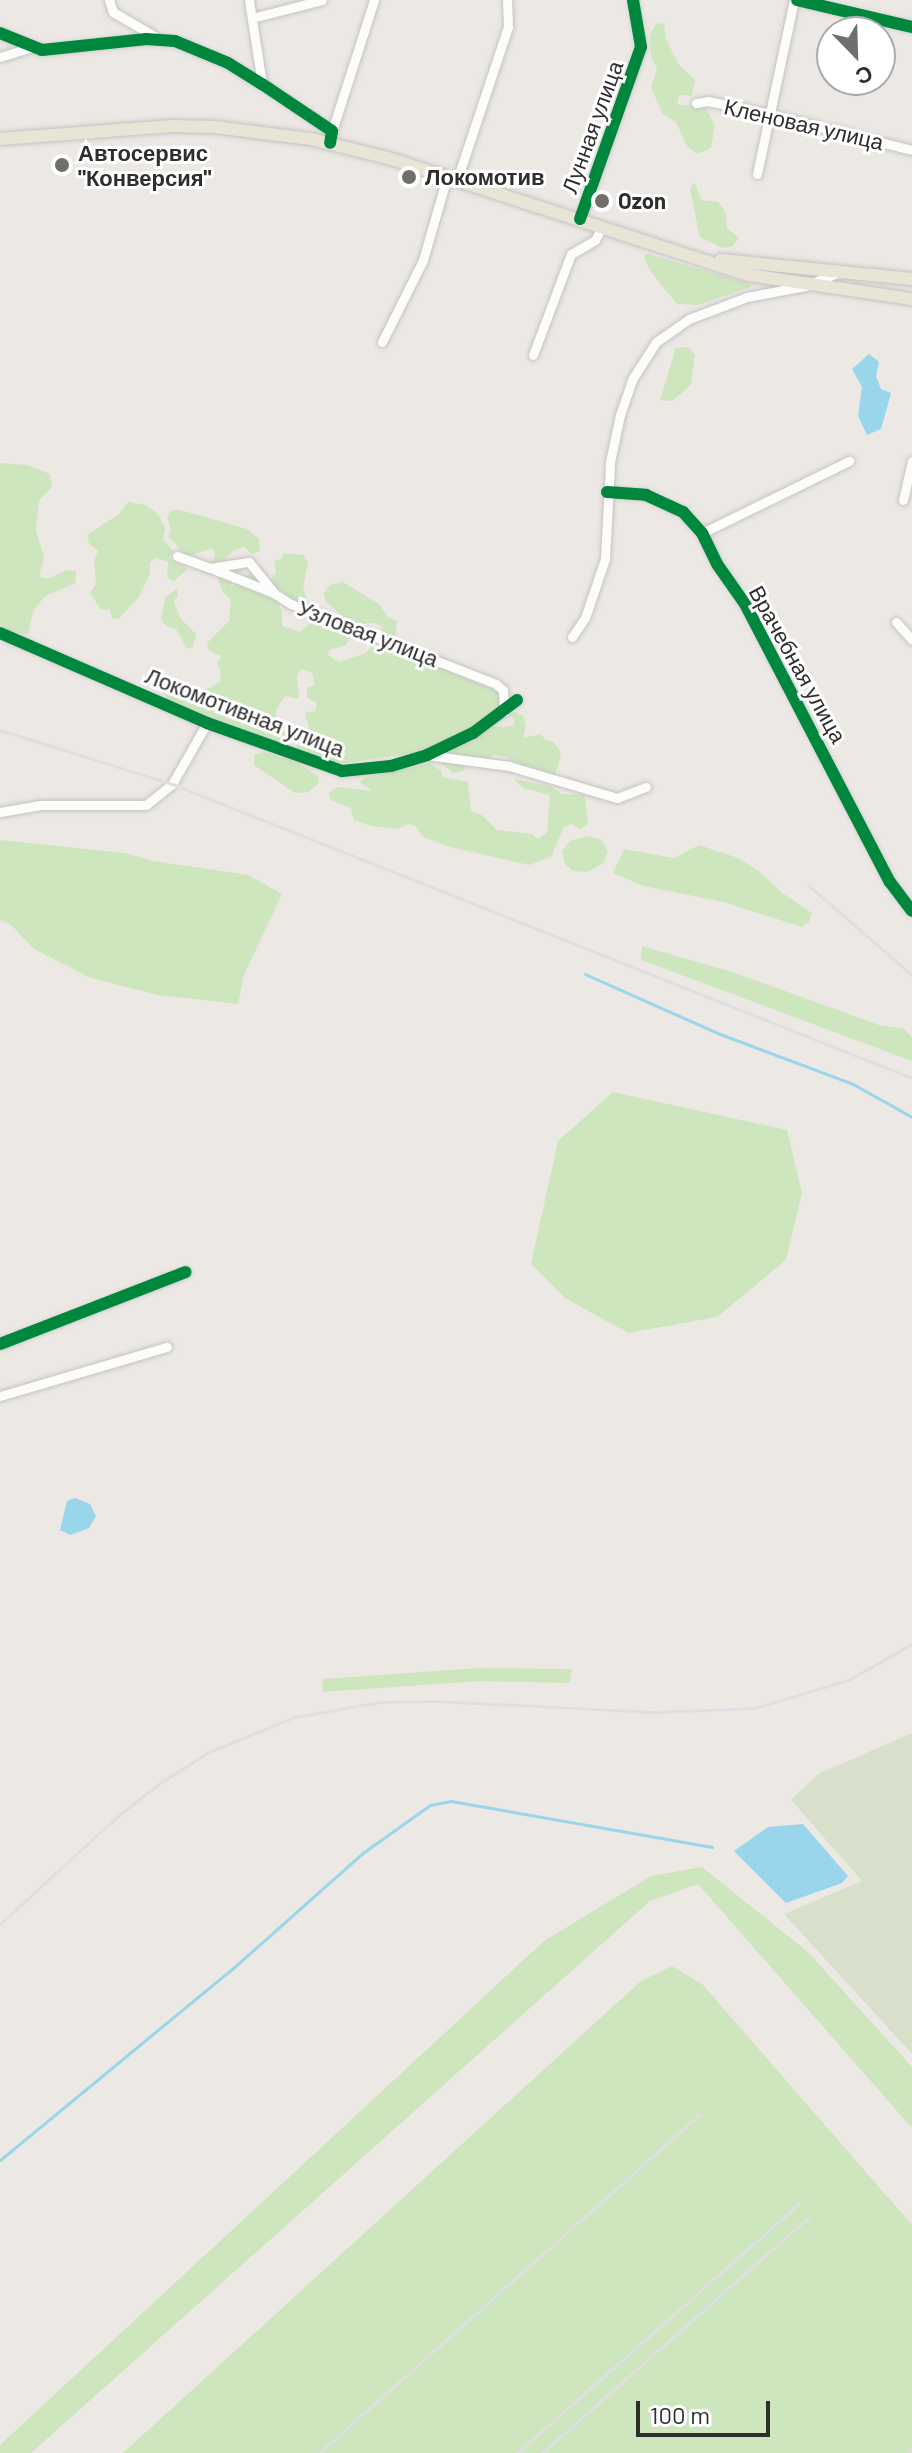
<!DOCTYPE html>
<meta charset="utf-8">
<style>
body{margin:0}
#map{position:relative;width:912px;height:2453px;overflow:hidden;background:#ece8e4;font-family:Barlow,sans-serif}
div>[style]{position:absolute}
.green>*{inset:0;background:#cee6be}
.cemetery>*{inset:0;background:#d8e0cc}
.water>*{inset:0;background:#99d6ec}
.stream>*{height:3px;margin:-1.5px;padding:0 1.5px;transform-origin:1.5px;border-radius:1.5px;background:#99d6ec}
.roads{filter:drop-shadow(0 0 2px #c5c4c5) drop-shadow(0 0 2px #c5c4c5)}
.minor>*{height:9px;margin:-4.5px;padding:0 4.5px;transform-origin:4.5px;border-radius:4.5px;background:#fcfcfb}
.major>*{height:12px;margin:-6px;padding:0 6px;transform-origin:6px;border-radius:6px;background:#e8e4d6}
.rail>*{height:3px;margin:-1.5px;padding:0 1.5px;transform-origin:1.5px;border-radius:1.5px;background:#dfdfe1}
.cycleway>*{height:12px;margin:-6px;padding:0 6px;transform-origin:6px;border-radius:6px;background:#00873e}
.dots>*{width:22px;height:22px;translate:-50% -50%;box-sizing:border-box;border:4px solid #fff;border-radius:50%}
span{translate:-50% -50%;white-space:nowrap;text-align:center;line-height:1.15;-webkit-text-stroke:6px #fff;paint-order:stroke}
.street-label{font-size:22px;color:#2e2e2e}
.poi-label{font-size:22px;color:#2e2e2e;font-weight:700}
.left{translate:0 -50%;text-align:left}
.north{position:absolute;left:816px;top:16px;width:80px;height:80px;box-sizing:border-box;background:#fff;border:2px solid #ababab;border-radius:50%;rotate:157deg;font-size:22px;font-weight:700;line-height:32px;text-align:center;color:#2e2e2e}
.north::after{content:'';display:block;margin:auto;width:28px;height:36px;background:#706f6e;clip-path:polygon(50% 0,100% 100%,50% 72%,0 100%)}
.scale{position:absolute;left:636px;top:2401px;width:134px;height:36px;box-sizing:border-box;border:4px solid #2e2e2e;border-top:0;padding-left:10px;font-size:24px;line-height:28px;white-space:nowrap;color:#2e2e2e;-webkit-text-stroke:6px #fff;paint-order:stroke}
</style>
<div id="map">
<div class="green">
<i style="clip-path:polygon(664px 23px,666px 39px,679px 65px,695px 80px,692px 96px,679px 95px,677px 104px,706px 108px,715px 125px,711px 148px,698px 154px,687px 147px,676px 122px,663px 114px,651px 88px,657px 69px,651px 56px,650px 35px,656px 24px)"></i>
<i style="clip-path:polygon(694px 182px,702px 200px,718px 202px,726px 213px,727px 228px,739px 238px,733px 246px,722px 248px,700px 237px,690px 190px)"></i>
<i style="clip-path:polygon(648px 254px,750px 284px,751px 287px,698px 305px,677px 304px,654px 276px,645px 261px,644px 255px)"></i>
<i style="clip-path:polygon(688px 347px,695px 355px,691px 385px,672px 401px,660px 400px,676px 348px)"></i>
<i style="clip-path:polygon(0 463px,27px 465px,50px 474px,52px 487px,39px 501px,36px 530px,44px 557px,39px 576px,48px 579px,67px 570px,76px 571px,75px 583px,44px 597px,33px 612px,28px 634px,14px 634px,0 624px)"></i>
<i style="clip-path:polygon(128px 502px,145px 505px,157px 513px,165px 528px,163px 539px,173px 551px,169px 558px,188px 569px,174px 581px,167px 577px,168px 562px,156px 558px,150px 562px,150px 574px,139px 597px,118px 619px,112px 618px,110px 610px,101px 610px,90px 593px,96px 584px,94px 560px,98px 551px,89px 544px,87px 535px,119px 514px)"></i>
<i style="clip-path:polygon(177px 509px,247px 529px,259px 539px,260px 551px,252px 554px,244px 547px,234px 550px,225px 559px,226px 565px,244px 570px,235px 574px,230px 588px,252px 572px,272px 591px,282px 612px,282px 626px,300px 632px,316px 618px,342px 628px,351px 637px,346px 645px,329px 650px,328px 655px,339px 662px,366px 653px,375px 642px,497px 691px,501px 697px,499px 706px,465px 731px,415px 753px,338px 764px,300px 752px,296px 746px,309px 727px,305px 713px,315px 711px,317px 703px,307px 698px,307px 688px,315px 684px,312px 673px,302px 669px,297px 676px,299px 699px,285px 696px,276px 710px,276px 726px,285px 734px,284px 740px,278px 743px,168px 701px,163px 691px,178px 678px,186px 691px,207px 689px,220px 682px,221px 672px,217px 663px,221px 656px,209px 651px,207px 643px,229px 621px,231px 599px,223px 593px,218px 580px,221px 572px,212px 563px,215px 553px,212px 548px,187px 557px,168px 536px,171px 529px,167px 518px,170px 511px)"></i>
<i style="clip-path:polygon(284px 553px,304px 555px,308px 563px,303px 587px,310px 608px,291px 599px,270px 581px,276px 572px,274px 561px,281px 559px)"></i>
<i style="clip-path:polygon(343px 582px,379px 604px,388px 617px,397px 621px,395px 640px,384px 638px,381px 626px,375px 623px,352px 624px,326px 602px,324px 593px,330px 585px)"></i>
<i style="clip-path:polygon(177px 588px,178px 596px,174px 602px,181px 619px,196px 634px,193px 647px,187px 649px,176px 629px,166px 626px,161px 619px,165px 598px)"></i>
<i style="clip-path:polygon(514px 712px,523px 715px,526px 726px,523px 738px,541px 734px,545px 740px,554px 742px,561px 754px,554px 778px,542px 777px,534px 769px,519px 768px,508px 757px,493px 755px,487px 763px,469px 763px,463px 771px,453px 773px,443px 764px,441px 757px,459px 746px,494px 727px,513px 726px,515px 721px,510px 714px)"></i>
<i style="clip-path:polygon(265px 752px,296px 762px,318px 776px,319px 783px,308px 792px,295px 793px,254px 765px,254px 755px)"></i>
<i style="clip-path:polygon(430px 763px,440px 770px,443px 777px,468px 782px,471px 811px,482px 815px,497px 830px,532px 834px,538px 839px,547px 832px,550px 795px,523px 788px,514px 779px,553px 787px,561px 794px,585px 795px,588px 824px,581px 829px,571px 824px,564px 827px,551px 857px,529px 865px,446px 846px,422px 836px,416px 826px,409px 824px,397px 829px,372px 826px,354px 820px,351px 808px,331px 800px,329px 792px,338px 787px,372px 791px,360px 782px,364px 778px)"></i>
<i style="clip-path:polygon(587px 836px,601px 839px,608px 851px,604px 863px,587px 872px,572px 871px,564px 862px,562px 851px,570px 841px)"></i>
<i style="clip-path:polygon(0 840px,125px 853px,153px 861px,248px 875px,282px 894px,244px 975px,238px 1004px,158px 995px,91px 978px,34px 949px,11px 925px,0 920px)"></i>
<i style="clip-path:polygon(699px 845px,738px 858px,760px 872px,781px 892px,812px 913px,809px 922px,802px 927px,723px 902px,644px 886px,613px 873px,624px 849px,674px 858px)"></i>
<i style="clip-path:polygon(642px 946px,729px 971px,882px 1026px,903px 1028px,912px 1037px,912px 1061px,641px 960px)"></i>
<i style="clip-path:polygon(613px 1092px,787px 1130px,802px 1193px,786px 1260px,717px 1317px,628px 1333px,565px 1298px,531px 1264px,558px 1141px)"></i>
<i style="clip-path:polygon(478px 1668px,572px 1669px,570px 1683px,479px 1681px,323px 1692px,322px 1679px)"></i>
<i style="clip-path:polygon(702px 1867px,808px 1952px,912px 2067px,912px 2128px,698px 1884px,650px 1901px,31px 2453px,0 2453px,0 2445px,544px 1941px,651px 1876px)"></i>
<i style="clip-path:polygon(672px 1966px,703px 1985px,912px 2225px,912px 2453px,123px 2453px,641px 1981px)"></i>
</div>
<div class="cemetery">
<i style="clip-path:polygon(912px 1733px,912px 2054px,784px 1914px,862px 1881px,791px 1800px,818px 1774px)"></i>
</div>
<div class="water">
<i style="clip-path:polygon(869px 354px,879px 362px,876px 376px,881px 389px,891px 393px,881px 429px,867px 435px,858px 416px,862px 387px,852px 369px)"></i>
<i style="clip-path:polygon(75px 1498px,90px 1504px,96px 1516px,89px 1528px,70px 1535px,60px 1530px,67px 1501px)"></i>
<i style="clip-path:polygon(803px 1824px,848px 1876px,842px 1883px,786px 1903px,734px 1851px,768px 1827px)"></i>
</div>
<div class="stream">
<i style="left:585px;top:974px;width:148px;rotate:24deg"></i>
<i style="left:720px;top:1034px;width:142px;rotate:20.6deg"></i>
<i style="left:853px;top:1084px;width:68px;rotate:29.2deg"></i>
<i style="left:0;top:2160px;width:301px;rotate:-39.5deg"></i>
<i style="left:232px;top:1969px;width:176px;rotate:-41.6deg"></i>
<i style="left:364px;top:1852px;width:81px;rotate:-35.5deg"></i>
<i style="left:430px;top:1805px;width:21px;rotate:-11deg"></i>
<i style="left:451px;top:1801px;width:265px;rotate:10deg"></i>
</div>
<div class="roads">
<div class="minor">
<i style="left:109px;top:0;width:13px;rotate:72deg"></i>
<i style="left:113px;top:12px;width:48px;rotate:30.3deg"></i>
<i style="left:249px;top:0;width:85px;rotate:81.2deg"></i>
<i style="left:797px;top:0;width:118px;rotate:13.2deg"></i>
<i style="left:252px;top:18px;width:72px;rotate:-14.4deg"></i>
<i style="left:0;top:33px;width:45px;rotate:22deg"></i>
<i style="left:42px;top:50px;width:105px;rotate:-6deg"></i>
<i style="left:146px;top:39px;width:29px;rotate:4deg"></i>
<i style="left:175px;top:41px;width:57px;rotate:22.5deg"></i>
<i style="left:228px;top:63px;width:40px;rotate:32deg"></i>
<i style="left:262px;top:84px;width:84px;rotate:33.9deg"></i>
<i style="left:332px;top:131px;width:12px;rotate:99deg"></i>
<i style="left:0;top:57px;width:34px;rotate:-17deg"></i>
<i style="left:696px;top:103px;width:12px;rotate:-9deg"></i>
<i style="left:708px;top:101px;width:61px;rotate:12.2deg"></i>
<i style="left:768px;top:114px;width:148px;rotate:14deg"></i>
<i style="left:332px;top:131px;width:138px;rotate:-72.2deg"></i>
<i style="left:757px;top:174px;width:178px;rotate:-78deg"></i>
<i style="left:457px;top:180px;width:161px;rotate:-71.6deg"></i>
<i style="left:508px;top:27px;width:27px;rotate:-92deg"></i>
<i style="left:580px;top:219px;width:182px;rotate:-70.5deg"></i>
<i style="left:641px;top:47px;width:48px;rotate:-99.7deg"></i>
<i style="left:382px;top:342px;width:92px;rotate:-63.4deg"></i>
<i style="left:423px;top:260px;width:86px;rotate:-73.9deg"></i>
<i style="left:533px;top:355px;width:108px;rotate:-69.4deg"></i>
<i style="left:571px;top:254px;width:28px;rotate:-30deg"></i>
<i style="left:595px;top:240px;width:15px;rotate:-62deg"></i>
<i style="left:607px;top:492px;width:39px;rotate:4deg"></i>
<i style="left:646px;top:495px;width:41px;rotate:24.7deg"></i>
<i style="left:683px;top:512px;width:28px;rotate:48deg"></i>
<i style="left:702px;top:533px;width:34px;rotate:64deg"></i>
<i style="left:717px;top:564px;width:49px;rotate:55deg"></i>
<i style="left:745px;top:604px;width:314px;rotate:62.5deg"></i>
<i style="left:890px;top:882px;width:36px;rotate:53deg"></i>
<i style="left:903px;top:500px;width:40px;rotate:-77deg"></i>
<i style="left:702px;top:533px;width:164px;rotate:-26.1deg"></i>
<i style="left:177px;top:556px;width:35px;rotate:20deg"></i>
<i style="left:210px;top:568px;width:39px;rotate:-9deg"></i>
<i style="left:249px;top:562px;width:41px;rotate:50.9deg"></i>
<i style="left:275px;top:594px;width:19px;rotate:32deg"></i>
<i style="left:291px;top:604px;width:220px;rotate:21.3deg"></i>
<i style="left:496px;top:684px;width:9px;rotate:41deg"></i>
<i style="left:503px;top:690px;width:22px;rotate:87deg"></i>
<i style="left:213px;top:569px;width:66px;rotate:21.5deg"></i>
<i style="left:896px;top:622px;width:24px;rotate:48deg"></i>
<i style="left:0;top:633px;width:226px;rotate:23.5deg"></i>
<i style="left:207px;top:723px;width:143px;rotate:19.6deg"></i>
<i style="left:342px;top:771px;width:49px;rotate:-5.8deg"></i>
<i style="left:391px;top:766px;width:38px;rotate:-17deg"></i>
<i style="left:427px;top:755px;width:51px;rotate:-25.6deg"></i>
<i style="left:473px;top:733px;width:55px;rotate:-36.9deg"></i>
<i style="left:572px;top:637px;width:23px;rotate:-56deg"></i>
<i style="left:585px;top:618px;width:62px;rotate:-71.3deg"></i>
<i style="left:605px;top:559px;width:97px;rotate:-87deg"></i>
<i style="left:610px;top:462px;width:48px;rotate:-78deg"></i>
<i style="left:620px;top:415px;width:39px;rotate:-71deg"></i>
<i style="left:633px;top:378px;width:43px;rotate:-57.4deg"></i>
<i style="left:656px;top:342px;width:40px;rotate:-34.9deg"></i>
<i style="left:689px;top:319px;width:62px;rotate:-20.8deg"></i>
<i style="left:747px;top:297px;width:59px;rotate:-10.7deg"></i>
<i style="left:805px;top:286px;width:35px;rotate:-22deg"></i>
<i style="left:427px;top:755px;width:83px;rotate:7.6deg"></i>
<i style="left:509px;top:766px;width:113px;rotate:16.5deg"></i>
<i style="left:617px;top:798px;width:31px;rotate:-21deg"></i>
<i style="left:0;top:812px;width:41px;rotate:-9.9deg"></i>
<i style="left:40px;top:805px;width:106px"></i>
<i style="left:146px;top:805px;width:33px;rotate:-39deg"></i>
<i style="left:172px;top:784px;width:70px;rotate:-60.2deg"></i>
<i style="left:0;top:1344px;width:199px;rotate:-21.2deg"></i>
<i style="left:0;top:1396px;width:174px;rotate:-16.4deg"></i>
</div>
<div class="major">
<i style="left:0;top:139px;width:173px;rotate:-4.3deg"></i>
<i style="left:173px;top:126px;width:41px;rotate:1.4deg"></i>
<i style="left:214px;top:127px;width:98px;rotate:7.1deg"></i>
<i style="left:311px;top:139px;width:79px;rotate:13.9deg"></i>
<i style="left:388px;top:158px;width:379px;rotate:18deg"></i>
<i style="left:749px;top:275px;width:165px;rotate:8.4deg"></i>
<i style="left:721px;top:260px;width:192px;rotate:5.7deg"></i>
</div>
</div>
<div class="rail">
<i style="left:0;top:730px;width:180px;rotate:17.4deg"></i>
<i style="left:172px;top:784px;width:796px;rotate:21.67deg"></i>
<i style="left:808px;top:885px;width:138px;rotate:40.9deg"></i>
<i style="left:0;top:1924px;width:160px;rotate:-42.5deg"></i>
<i style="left:118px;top:1816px;width:53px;rotate:-38.2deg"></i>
<i style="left:160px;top:1783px;width:56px;rotate:-32.6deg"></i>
<i style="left:207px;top:1753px;width:94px;rotate:-22.5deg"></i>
<i style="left:294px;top:1717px;width:88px;rotate:-9.8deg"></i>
<i style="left:381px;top:1702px;width:55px;rotate:-1deg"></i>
<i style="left:436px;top:1701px;width:220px;rotate:2.9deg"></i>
<i style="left:656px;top:1712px;width:99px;rotate:-2.3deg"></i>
<i style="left:755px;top:1708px;width:97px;rotate:-16.8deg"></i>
<i style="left:848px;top:1680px;width:73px;rotate:-29.4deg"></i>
<i style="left:319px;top:2453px;width:510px;rotate:-41.66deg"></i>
<i style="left:517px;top:2453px;width:378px;rotate:-41.5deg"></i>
<i style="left:542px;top:2453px;width:356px;rotate:-41.5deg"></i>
<i style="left:908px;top:2453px;width:6px;rotate:-45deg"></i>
</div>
<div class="cycleway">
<i style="left:797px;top:0;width:118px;rotate:13.2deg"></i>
<i style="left:0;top:33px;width:45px;rotate:22deg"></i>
<i style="left:42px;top:50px;width:105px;rotate:-6deg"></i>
<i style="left:146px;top:39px;width:29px;rotate:4deg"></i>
<i style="left:175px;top:41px;width:57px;rotate:22.5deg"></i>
<i style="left:228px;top:63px;width:40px;rotate:32deg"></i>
<i style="left:262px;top:84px;width:84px;rotate:33.9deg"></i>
<i style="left:332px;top:131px;width:12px;rotate:99deg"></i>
<i style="left:580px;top:219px;width:182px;rotate:-70.5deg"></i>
<i style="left:641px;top:47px;width:48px;rotate:-99.7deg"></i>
<i style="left:607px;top:492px;width:39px;rotate:4deg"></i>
<i style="left:646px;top:495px;width:41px;rotate:24.7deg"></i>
<i style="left:683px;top:512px;width:28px;rotate:48deg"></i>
<i style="left:702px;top:533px;width:34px;rotate:64deg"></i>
<i style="left:717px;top:564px;width:49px;rotate:55deg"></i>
<i style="left:745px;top:604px;width:314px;rotate:62.5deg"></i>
<i style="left:890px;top:882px;width:36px;rotate:53deg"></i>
<i style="left:0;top:633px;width:226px;rotate:23.5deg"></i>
<i style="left:207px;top:723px;width:143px;rotate:19.6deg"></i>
<i style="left:342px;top:771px;width:49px;rotate:-5.8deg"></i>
<i style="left:391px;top:766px;width:38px;rotate:-17deg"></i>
<i style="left:427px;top:755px;width:51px;rotate:-25.6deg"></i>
<i style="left:473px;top:733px;width:55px;rotate:-36.9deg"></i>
<i style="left:0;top:1344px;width:199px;rotate:-21.2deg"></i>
</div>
<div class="dots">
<i style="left:62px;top:165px;background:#706f6e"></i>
<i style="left:409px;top:177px;background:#706f6e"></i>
<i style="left:602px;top:201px;background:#706f6e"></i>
</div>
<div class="street-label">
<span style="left:804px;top:124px;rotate:13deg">Кленовая улица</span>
<span style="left:592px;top:127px;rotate:-70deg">Лунная улица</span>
<span style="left:368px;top:633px;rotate:21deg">Узловая улица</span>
<span style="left:798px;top:664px;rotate:61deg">Врачебная улица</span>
<span style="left:245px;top:712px;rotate:21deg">Локомотивная улица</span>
</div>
<div class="poi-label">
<span class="left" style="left:78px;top:165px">Автосервис<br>"Конверсия"</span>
<span class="left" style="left:425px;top:177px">Локомотив</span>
<span class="left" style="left:618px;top:201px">Ozon</span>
</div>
<div class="north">С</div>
<div class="scale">100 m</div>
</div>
